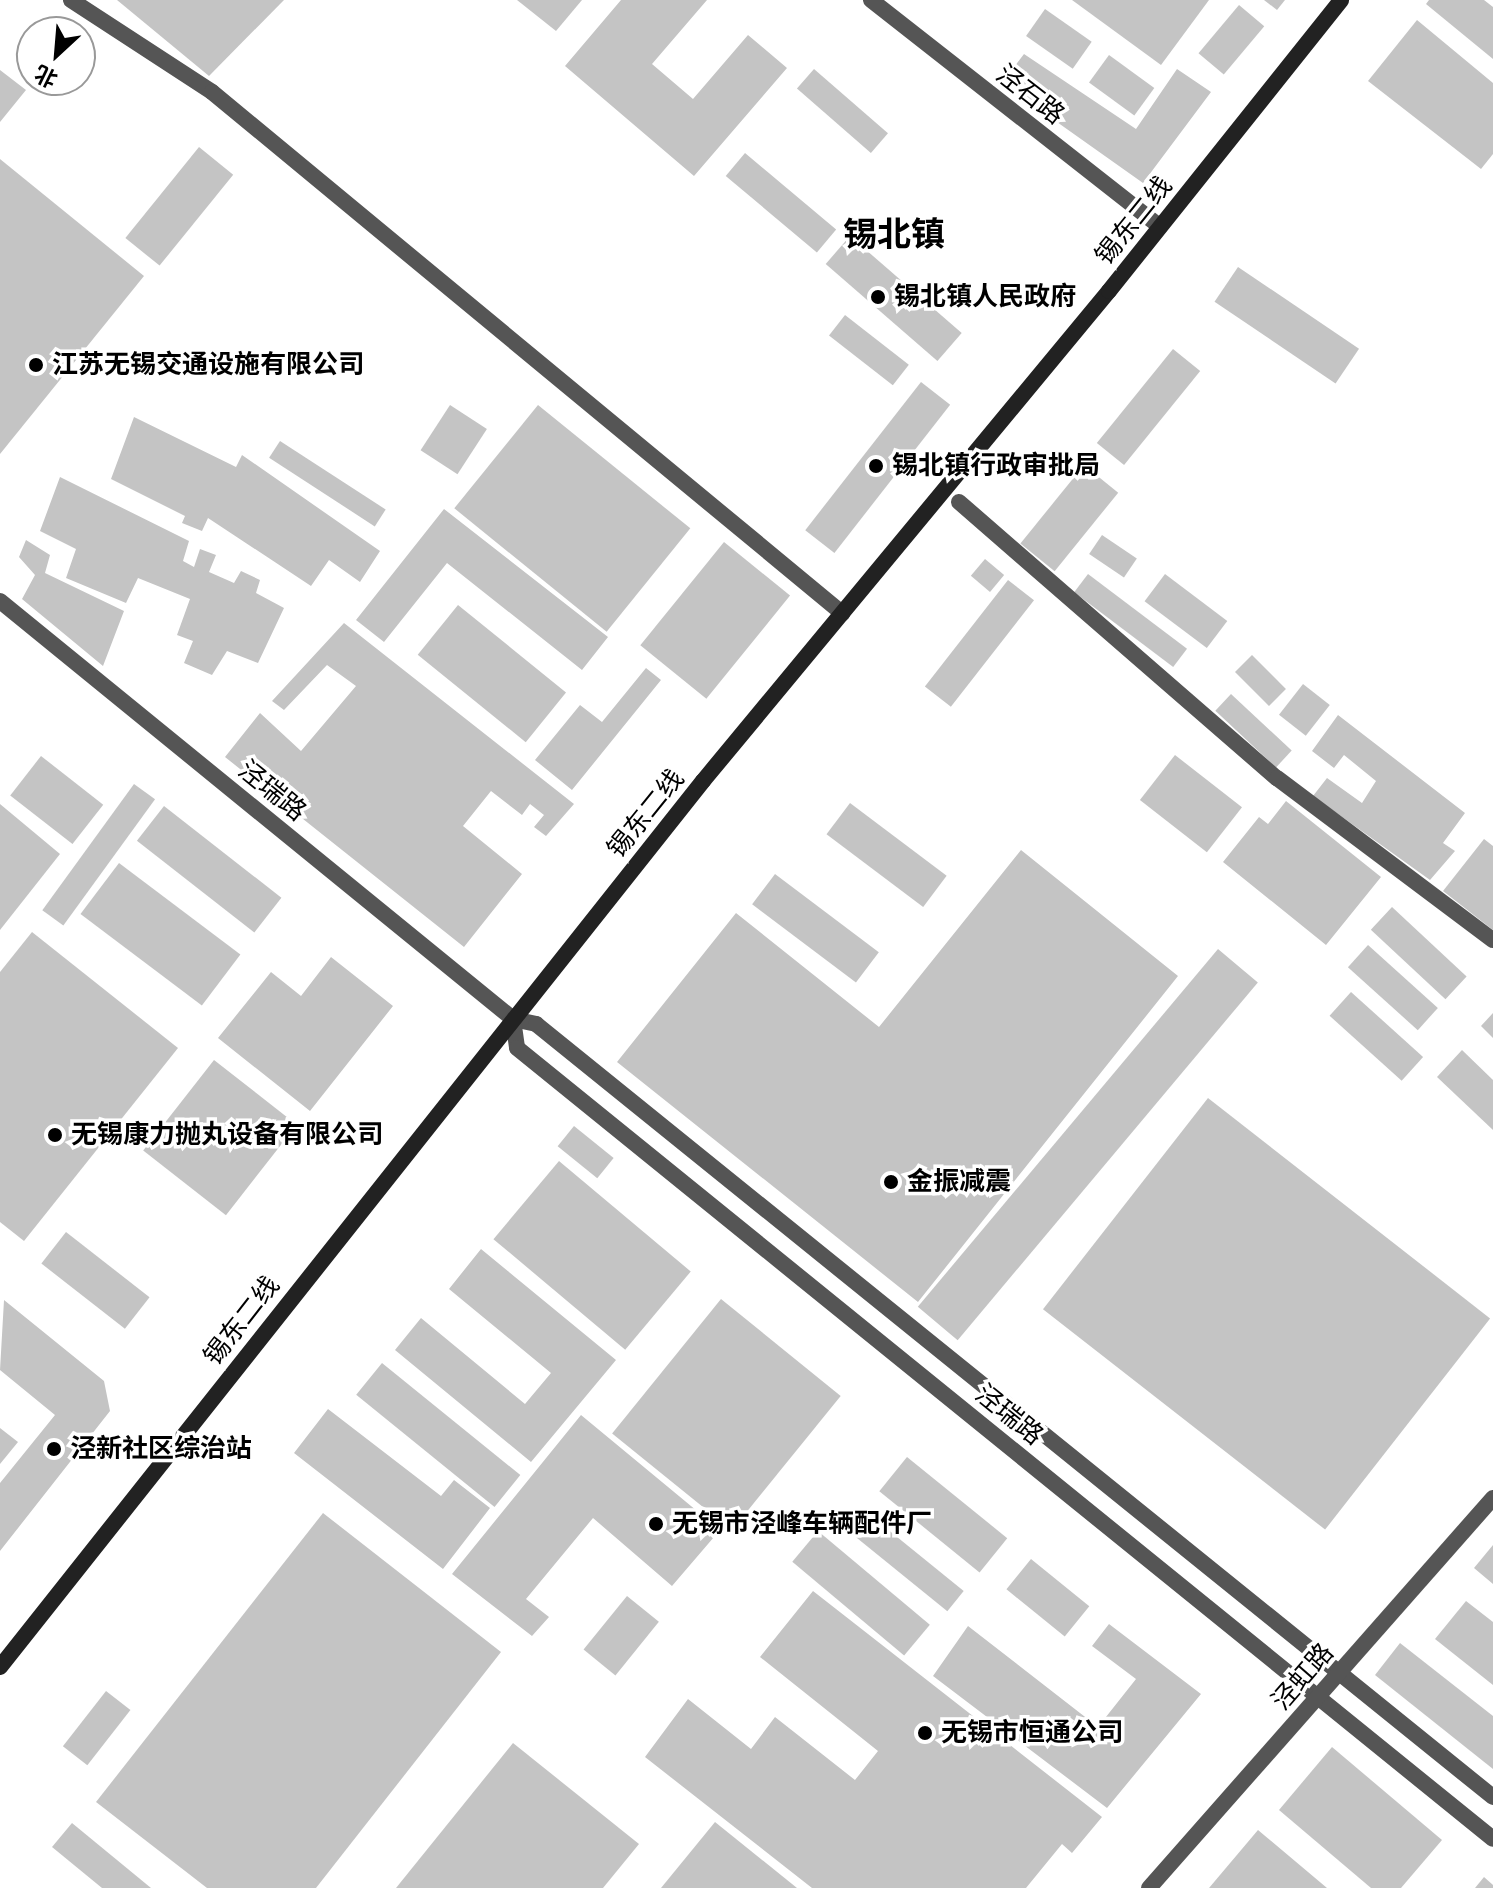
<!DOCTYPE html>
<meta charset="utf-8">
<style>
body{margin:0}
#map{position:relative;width:1493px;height:1888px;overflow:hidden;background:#fff;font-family:"DejaVu Sans","Noto Sans SC",sans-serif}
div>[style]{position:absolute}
.building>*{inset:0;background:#c4c4c4;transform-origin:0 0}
.minor>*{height:16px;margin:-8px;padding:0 8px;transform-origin:8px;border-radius:8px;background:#555}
.tertiary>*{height:16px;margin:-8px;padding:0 8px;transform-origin:8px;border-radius:8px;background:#555}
.secondary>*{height:16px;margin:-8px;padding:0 8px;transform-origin:8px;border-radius:8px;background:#222}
.dots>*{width:22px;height:22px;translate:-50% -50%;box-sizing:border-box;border:4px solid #fff;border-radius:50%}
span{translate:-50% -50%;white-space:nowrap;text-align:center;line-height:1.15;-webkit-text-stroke:7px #fff;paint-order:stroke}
.street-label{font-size:26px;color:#000}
.poi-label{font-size:26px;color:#000;font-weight:700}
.left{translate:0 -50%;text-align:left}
.district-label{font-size:34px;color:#000;font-weight:700}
.north{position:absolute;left:16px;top:16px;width:80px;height:80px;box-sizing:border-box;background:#fff;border:2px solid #999;border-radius:50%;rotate:206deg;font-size:22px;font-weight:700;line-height:32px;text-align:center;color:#000}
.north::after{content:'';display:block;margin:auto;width:28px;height:36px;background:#000;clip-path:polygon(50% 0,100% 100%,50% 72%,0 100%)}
</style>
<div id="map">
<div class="building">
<i style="clip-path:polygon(117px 0,284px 0,209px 76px)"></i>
<i style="clip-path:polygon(517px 0,582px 0,556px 31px)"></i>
<i style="clip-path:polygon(621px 0,707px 0,652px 64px,693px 99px,748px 35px,787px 68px,694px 176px,565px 66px)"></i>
<i style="clip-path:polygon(1072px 0,1209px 0,1161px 65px)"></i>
<i style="clip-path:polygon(1264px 0,1285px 0,1277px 10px)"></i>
<i style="clip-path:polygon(1429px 0,1484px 0,1493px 7px,1493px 59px,1426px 4px)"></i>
<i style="left:1239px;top:5px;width:33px;height:63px;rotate:40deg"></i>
<i style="left:1045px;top:9px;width:57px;height:33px;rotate:35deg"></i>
<i style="clip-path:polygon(1417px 20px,1493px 83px,1493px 154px,1481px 169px,1368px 81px)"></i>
<i style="clip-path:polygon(1024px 54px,1136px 129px,1177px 69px,1211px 92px,1143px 183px,1002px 83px)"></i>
<i style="left:1109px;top:55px;width:56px;height:34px;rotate:36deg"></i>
<i style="left:814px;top:69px;width:98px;height:26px;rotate:41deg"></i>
<i style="clip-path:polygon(0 70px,26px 90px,0 122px)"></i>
<i style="left:199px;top:147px;width:44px;height:117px;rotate:39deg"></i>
<i style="left:745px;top:153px;width:119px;height:30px;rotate:40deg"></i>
<i style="clip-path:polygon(0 159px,144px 276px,0 454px)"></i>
<i style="left:850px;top:236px;width:148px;height:37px;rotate:41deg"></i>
<i style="left:1238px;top:267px;width:146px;height:42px;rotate:34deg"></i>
<i style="left:845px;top:315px;width:81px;height:26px;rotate:38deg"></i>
<i style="left:1173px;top:349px;width:35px;height:121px;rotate:39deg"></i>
<i style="left:921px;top:382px;width:37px;height:188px;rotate:38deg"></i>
<i style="left:450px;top:405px;width:44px;height:54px;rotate:33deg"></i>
<i style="left:538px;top:405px;width:196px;height:133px;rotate:39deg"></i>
<i style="clip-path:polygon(134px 417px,236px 467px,242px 455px,380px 551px,360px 582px,329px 560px,311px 586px,208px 518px,202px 531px,182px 523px,185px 516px,111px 479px)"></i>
<i style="left:280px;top:441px;width:126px;height:20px;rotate:33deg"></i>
<i style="left:1084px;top:465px;width:44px;height:101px;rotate:39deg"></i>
<i style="clip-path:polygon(60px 477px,189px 541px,183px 561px,194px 567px,200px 549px,216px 555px,209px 572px,234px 583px,241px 571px,260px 580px,256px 593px,284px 608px,258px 663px,227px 651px,212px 675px,184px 663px,193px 641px,177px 635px,190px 599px,138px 578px,126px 603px,66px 578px,76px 549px,40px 531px)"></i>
<i style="clip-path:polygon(444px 509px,608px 637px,582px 670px,447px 563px,384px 642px,356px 620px)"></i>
<i style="left:1102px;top:535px;width:42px;height:23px;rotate:34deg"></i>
<i style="clip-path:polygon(26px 540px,50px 555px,45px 573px,124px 611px,103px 666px,22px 599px,35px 575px,19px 557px)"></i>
<i style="left:724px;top:542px;width:85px;height:133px;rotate:39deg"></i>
<i style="left:985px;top:559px;width:25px;height:22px;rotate:40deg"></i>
<i style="left:1088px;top:574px;width:124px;height:23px;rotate:37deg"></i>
<i style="left:1165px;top:574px;width:78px;height:34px;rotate:37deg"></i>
<i style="left:1008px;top:580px;width:33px;height:135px;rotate:38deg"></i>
<i style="left:458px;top:605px;width:139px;height:64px;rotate:39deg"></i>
<i style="clip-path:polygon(344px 623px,574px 804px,546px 836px,534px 827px,544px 815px,530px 804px,522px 815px,491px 791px,463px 826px,522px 874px,464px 947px,225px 757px,260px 713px,301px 751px,356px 686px,327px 665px,284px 710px,272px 701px)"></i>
<i style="left:1252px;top:655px;width:48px;height:24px;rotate:45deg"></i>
<i style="clip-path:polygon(646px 668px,661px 680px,572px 790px,535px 760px,580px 705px,602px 722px)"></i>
<i style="left:1303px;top:684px;width:34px;height:39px;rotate:38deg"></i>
<i style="left:1231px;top:694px;width:83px;height:23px;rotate:43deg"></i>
<i style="clip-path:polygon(1338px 715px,1465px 813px,1443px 843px,1455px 851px,1430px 880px,1313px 796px,1327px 778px,1362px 803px,1376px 781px,1344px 755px,1334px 768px,1312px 751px)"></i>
<i style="left:1175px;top:755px;width:85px;height:57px;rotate:38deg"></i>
<i style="left:41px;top:756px;width:79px;height:50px;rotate:38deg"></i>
<i style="left:134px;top:784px;width:26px;height:156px;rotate:36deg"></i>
<i style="clip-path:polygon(1286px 801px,1381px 877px,1326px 945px,1223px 862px,1259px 817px,1268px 824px)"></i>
<i style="left:850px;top:803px;width:121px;height:39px;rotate:37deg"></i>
<i style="clip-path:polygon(0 804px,60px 854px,0 930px)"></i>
<i style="left:164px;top:806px;width:149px;height:44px;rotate:38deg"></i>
<i style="clip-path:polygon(1484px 839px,1493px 846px,1493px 930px,1443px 891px)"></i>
<i style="clip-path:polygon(1021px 850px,1178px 976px,918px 1302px,617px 1062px,736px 913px,879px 1027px)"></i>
<i style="left:119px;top:863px;width:152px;height:64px;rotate:37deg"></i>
<i style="left:775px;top:874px;width:130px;height:38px;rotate:37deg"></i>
<i style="left:1392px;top:907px;width:102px;height:31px;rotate:43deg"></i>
<i style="clip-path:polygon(32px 932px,178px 1048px,24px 1241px,0 1222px,0 972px)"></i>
<i style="left:1368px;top:945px;width:94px;height:30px;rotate:42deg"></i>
<i style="left:1218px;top:949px;width:52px;height:467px;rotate:40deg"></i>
<i style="clip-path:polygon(331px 957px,393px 1006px,310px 1111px,218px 1038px,271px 972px,301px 996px)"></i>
<i style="left:1351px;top:992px;width:97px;height:32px;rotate:42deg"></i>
<i style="clip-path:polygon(1493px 1013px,1493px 1038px,1481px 1026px)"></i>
<i style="clip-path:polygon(1462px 1050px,1493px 1080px,1493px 1130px,1437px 1077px)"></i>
<i style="left:214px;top:1060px;width:105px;height:115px;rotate:38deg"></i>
<i style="left:1208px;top:1098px;width:358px;height:268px;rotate:38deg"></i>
<i style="left:574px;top:1126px;width:51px;height:26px;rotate:39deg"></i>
<i style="left:559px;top:1161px;width:172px;height:102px;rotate:40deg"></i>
<i style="left:66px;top:1232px;width:106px;height:40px;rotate:38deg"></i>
<i style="clip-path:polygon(481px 1249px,616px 1360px,531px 1462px,395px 1350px,421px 1318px,525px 1404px,551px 1373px,449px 1289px)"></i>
<i style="left:721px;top:1299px;width:154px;height:173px;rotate:39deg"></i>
<i style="clip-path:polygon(4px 1300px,104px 1381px,110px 1411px,0 1551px,0 1483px,55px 1415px,0 1370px)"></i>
<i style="left:382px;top:1363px;width:178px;height:41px;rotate:39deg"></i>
<i style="clip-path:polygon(328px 1409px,441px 1496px,454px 1480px,490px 1508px,443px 1569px,294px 1453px)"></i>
<i style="clip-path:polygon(581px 1415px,720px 1530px,672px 1586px,593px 1518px,526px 1599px,549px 1617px,532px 1636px,452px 1574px)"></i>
<i style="clip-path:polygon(0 1428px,18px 1442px,0 1464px)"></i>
<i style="left:907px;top:1457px;width:129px;height:44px;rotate:39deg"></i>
<i style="left:865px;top:1511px;width:127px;height:26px;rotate:39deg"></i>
<i style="clip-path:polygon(323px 1513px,501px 1652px,316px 1888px,207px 1888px,96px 1802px)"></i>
<i style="left:818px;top:1531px;width:146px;height:40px;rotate:40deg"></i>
<i style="clip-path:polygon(1493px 1545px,1493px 1584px,1474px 1568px)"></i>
<i style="left:1031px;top:1559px;width:75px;height:39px;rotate:39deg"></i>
<i style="clip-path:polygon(813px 1591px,1102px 1817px,1072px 1853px,1062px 1844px,1026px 1888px,812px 1888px,645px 1757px,688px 1699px,751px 1749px,775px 1717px,855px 1780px,878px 1751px,760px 1657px)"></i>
<i style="left:627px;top:1596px;width:41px;height:69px;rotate:39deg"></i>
<i style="clip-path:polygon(1466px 1601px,1493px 1622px,1493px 1685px,1435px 1639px)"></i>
<i style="clip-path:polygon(1109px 1624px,1201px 1694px,1107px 1808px,933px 1676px,968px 1626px,1098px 1727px,1136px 1679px,1092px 1646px)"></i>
<i style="clip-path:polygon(1400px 1643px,1493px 1716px,1493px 1769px,1375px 1675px)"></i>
<i style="left:106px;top:1691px;width:31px;height:70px;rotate:38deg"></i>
<i style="clip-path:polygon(513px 1743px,639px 1844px,603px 1888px,396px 1888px)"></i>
<i style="clip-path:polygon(1332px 1747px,1442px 1840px,1401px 1888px,1371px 1888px,1279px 1810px)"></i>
<i style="clip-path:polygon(715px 1822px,797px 1888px,661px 1888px)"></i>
<i style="clip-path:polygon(72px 1823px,151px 1888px,102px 1888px,52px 1847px)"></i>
<i style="clip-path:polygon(1258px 1830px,1327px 1888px,1209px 1888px)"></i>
<i style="clip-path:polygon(1484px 1877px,1493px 1885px,1493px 1888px,1475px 1888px)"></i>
</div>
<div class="minor">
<i style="left:71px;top:0;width:168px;rotate:33.1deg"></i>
<i style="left:212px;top:92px;width:818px;rotate:39.59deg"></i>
<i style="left:959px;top:502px;width:421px;rotate:41deg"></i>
<i style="left:1277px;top:778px;width:270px;rotate:36.9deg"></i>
</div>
<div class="tertiary">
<i style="left:871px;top:0;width:367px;rotate:38.1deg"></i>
<i style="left:0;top:601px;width:662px;rotate:39.17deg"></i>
<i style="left:513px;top:1019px;width:24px;rotate:12deg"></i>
<i style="left:536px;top:1024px;width:1230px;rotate:38.93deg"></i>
<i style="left:513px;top:1019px;width:29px;rotate:82deg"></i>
<i style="left:517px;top:1048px;width:1256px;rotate:39.02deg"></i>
<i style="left:1149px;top:1888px;width:520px;rotate:-48.59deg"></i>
</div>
<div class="secondary">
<i style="left:0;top:1667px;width:1131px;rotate:-51.57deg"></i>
<i style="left:703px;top:781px;width:636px;rotate:-50.36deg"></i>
<i style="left:1109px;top:291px;width:372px;rotate:-51.4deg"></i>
</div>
<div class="dots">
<i style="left:878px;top:297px;background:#000"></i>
<i style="left:36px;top:365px;background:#000"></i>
<i style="left:876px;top:466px;background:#000"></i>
<i style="left:55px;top:1135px;background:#000"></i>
<i style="left:891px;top:1182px;background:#000"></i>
<i style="left:54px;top:1449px;background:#000"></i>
<i style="left:656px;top:1524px;background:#000"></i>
<i style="left:925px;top:1733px;background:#000"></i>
</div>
<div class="street-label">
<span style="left:1030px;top:95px;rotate:38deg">泾石路</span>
<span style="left:1134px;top:221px;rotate:-51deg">锡东二线</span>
<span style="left:272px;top:791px;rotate:39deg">泾瑞路</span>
<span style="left:646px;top:814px;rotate:-51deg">锡东二线</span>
<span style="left:242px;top:1321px;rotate:-52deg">锡东二线</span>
<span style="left:1009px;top:1415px;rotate:39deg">泾瑞路</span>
<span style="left:1303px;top:1677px;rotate:-49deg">泾虹路</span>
</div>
<div class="poi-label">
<span class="left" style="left:894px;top:297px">锡北镇人民政府</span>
<span class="left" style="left:52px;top:365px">江苏无锡交通设施有限公司</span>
<span class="left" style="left:892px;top:466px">锡北镇行政审批局</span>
<span class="left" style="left:71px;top:1135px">无锡康力抛丸设备有限公司</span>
<span class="left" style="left:907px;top:1182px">金振减震</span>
<span class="left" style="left:70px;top:1449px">泾新社区综治站</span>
<span class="left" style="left:672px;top:1524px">无锡市泾峰车辆配件厂</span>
<span class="left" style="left:941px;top:1733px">无锡市恒通公司</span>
</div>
<div class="district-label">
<span style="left:894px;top:235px">锡北镇</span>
</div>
<div class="north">北</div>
</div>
